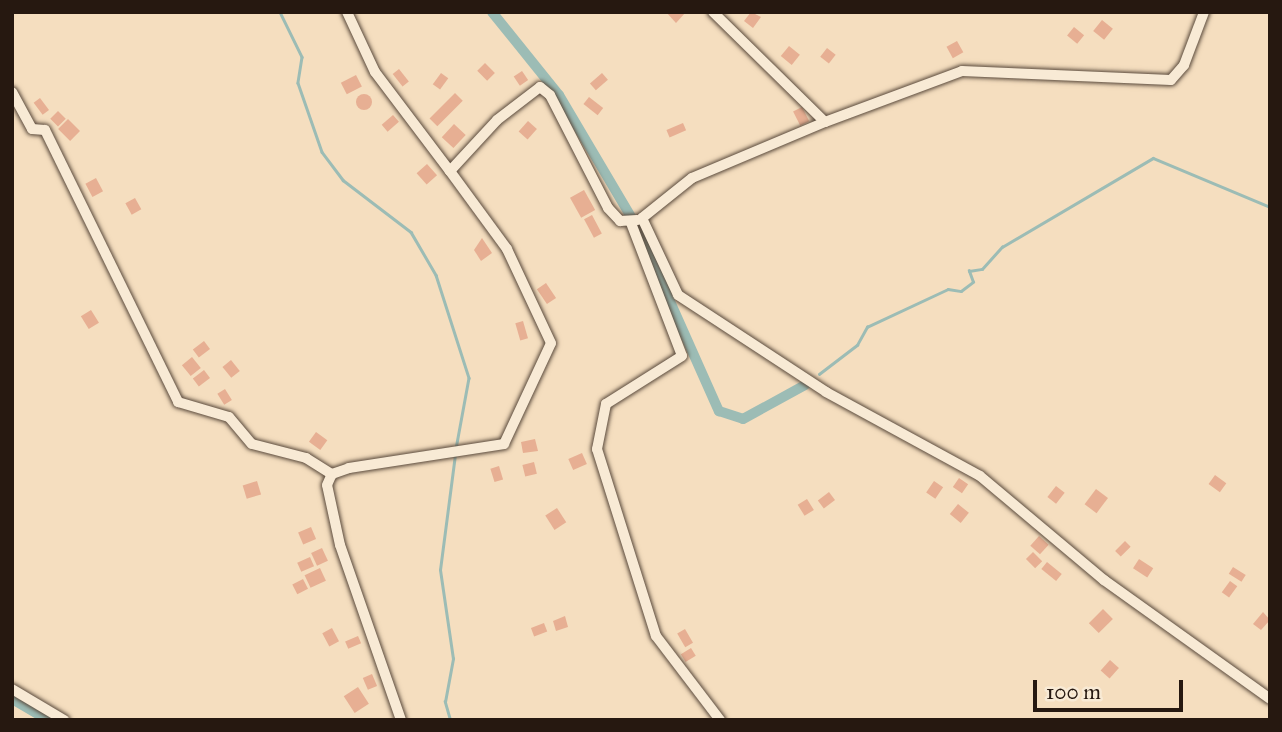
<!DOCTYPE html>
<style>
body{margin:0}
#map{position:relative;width:1282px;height:732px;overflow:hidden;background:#f5debf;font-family:"IM FELL Great Primer",serif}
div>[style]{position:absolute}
.stream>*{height:2.5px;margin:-1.25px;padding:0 1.25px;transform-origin:1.25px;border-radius:1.25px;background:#9cbcb5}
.canal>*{height:10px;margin:-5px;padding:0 5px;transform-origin:5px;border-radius:5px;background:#9cbcb5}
.building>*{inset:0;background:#e7af93;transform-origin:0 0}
.round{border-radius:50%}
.roads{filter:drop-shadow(0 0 2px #5a4a3c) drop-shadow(0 0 2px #5a4a3c)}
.minor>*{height:10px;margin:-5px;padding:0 5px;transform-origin:5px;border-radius:5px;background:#f8ead5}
span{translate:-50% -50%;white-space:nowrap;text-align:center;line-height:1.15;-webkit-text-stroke:7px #f8ead5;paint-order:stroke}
.frame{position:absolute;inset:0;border:14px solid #261810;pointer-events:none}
.scale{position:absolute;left:1033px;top:680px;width:150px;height:32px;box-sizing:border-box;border:4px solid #261810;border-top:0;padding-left:9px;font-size:21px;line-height:24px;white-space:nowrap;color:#261810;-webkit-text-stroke:5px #f8ead5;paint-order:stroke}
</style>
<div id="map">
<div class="stream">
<i style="left:280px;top:12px;width:50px;rotate:63.9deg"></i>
<i style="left:302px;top:57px;width:26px;rotate:99deg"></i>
<i style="left:298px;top:83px;width:73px;rotate:70.8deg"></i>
<i style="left:322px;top:152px;width:35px;rotate:53deg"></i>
<i style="left:343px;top:180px;width:86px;rotate:37.4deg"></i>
<i style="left:411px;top:232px;width:50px;rotate:59.8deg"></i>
<i style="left:436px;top:275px;width:108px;rotate:72.2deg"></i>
<i style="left:469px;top:378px;width:72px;rotate:100.4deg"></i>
<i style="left:819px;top:374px;width:48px;rotate:-37.3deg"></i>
<i style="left:857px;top:345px;width:21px;rotate:-61deg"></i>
<i style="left:867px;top:327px;width:89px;rotate:-25.1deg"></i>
<i style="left:948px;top:289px;width:13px;rotate:9deg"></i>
<i style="left:961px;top:291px;width:15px;rotate:-37deg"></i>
<i style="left:973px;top:282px;width:12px;rotate:-110deg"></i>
<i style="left:969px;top:271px;width:13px;rotate:-9deg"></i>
<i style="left:982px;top:269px;width:30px;rotate:-48deg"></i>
<i style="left:1002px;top:247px;width:175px;rotate:-30.5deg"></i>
<i style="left:1153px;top:158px;width:127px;rotate:22.7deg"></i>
<i style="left:450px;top:720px;width:19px;rotate:-106deg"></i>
<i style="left:445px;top:702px;width:44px;rotate:-79.5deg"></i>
<i style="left:453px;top:659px;width:90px;rotate:-98.3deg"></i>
<i style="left:440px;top:570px;width:116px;rotate:-82.6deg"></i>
</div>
<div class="canal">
<i style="left:492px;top:12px;width:107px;rotate:51.1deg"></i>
<i style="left:559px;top:95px;width:151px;rotate:59.4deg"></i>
<i style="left:636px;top:225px;width:204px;rotate:66deg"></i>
<i style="left:719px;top:411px;width:25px;rotate:18deg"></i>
<i style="left:743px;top:419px;width:71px;rotate:-28.7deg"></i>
<i style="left:12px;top:699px;width:42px;rotate:30.3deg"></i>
</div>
<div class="building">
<i style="clip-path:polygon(666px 12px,686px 12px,676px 23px)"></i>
<i style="clip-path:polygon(751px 12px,761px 17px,753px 28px,744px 21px)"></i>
<i style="left:1102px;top:20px;width:14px;height:14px;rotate:39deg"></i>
<i style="left:1074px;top:27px;width:13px;height:11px;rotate:39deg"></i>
<i style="left:957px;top:41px;width:13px;height:12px;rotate:61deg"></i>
<i style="left:789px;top:46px;width:14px;height:13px;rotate:39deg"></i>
<i style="left:827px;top:48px;width:11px;height:11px;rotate:38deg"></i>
<i style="left:485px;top:63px;width:14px;height:11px;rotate:45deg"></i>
<i style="left:399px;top:69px;width:16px;height:8px;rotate:52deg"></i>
<i style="left:522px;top:71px;width:11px;height:10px;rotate:56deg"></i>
<i style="left:441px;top:73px;width:9px;height:14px;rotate:36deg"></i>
<i style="left:602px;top:73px;width:9px;height:16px;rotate:49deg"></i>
<i style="left:356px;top:75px;width:13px;height:17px;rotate:63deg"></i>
<i style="left:455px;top:93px;width:11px;height:36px;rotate:45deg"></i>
<i class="round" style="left:356px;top:94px;width:16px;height:16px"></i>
<i style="left:589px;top:97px;width:18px;height:9px;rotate:38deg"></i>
<i style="left:40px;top:98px;width:15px;height:8px;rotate:53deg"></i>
<i style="left:802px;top:107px;width:16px;height:10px;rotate:63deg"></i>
<i style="left:58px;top:111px;width:11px;height:11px;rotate:45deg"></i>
<i style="left:393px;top:115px;width:9px;height:15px;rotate:49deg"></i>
<i style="left:68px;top:119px;width:17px;height:14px;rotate:45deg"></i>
<i style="left:528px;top:121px;width:12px;height:14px;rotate:42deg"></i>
<i style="left:683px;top:123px;width:8px;height:18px;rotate:67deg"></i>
<i style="left:454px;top:124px;width:16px;height:18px;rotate:43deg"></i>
<i style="left:427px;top:164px;width:15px;height:14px;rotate:48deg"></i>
<i style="left:96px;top:178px;width:15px;height:12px;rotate:62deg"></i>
<i style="left:584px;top:190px;width:23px;height:16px;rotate:61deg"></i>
<i style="left:135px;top:198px;width:13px;height:11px;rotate:61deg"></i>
<i style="left:592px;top:215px;width:21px;height:9px;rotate:62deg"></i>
<i style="clip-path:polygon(482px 238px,492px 253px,481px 261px,474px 250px)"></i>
<i style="left:546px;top:283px;width:18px;height:11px;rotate:56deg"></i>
<i style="left:91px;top:310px;width:15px;height:12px;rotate:58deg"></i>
<i style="left:523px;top:321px;width:18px;height:8px;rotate:74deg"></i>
<i style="left:204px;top:341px;width:10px;height:14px;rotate:53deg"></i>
<i style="left:192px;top:357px;width:14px;height:13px;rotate:51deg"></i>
<i style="left:231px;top:360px;width:14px;height:11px;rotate:51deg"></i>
<i style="left:204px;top:370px;width:10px;height:14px;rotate:53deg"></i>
<i style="left:225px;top:389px;width:13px;height:9px;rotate:58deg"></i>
<i style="left:316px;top:432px;width:14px;height:12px;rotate:36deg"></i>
<i style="clip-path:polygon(535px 439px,538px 451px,523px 453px,521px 442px)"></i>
<i style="left:582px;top:453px;width:12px;height:15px;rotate:66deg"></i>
<i style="left:534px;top:462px;width:12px;height:12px;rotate:76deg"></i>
<i style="left:499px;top:466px;width:14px;height:9px;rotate:73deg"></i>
<i style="left:1215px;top:475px;width:14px;height:11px;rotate:36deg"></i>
<i style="left:959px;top:478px;width:11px;height:11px;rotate:34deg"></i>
<i style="left:257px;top:481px;width:14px;height:15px;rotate:73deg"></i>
<i style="left:934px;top:481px;width:11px;height:14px;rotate:34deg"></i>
<i style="left:1056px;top:486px;width:11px;height:14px;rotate:38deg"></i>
<i style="left:1096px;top:489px;width:15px;height:19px;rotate:37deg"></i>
<i style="left:829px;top:492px;width:10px;height:14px;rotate:53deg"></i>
<i style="left:807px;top:499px;width:13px;height:11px;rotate:58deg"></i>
<i style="left:958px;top:504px;width:14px;height:13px;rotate:39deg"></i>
<i style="left:557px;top:508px;width:17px;height:14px;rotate:57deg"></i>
<i style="left:311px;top:527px;width:13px;height:14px;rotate:67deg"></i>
<i style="left:1039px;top:536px;width:13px;height:13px;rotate:42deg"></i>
<i style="left:1125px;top:541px;width:8px;height:14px;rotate:45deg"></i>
<i style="left:322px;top:548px;width:14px;height:12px;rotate:65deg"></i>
<i style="left:1033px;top:552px;width:13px;height:10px;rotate:45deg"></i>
<i style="left:310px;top:557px;width:10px;height:14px;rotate:66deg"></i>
<i style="left:1139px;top:559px;width:17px;height:11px;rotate:33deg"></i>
<i style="left:1047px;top:562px;width:19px;height:9px;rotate:39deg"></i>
<i style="left:1233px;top:567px;width:15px;height:8px;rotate:32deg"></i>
<i style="left:320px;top:568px;width:14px;height:17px;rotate:65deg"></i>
<i style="left:303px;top:579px;width:11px;height:12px;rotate:63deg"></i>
<i style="left:1230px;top:581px;width:9px;height:14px;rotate:36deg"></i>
<i style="left:1103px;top:609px;width:14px;height:20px;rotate:45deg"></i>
<i style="clip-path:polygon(1263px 612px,1270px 620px,1261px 630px,1253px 624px)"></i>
<i style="clip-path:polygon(565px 616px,568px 627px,556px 631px,553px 621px)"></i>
<i style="left:544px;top:623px;width:9px;height:14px;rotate:69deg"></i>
<i style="left:332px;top:628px;width:15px;height:11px;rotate:62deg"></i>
<i style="left:685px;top:629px;width:16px;height:9px;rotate:60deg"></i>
<i style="left:358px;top:636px;width:8px;height:14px;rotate:67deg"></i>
<i style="left:691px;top:648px;width:9px;height:12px;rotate:58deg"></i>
<i style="left:1110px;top:660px;width:12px;height:14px;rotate:42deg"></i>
<i style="left:372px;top:674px;width:13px;height:10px;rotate:67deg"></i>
<i style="left:358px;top:687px;width:20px;height:17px;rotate:57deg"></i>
</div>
<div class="roads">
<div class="minor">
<i style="left:347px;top:12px;width:66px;rotate:65deg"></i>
<i style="left:375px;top:72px;width:124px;rotate:52.9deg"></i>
<i style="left:450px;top:171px;width:69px;rotate:-47.3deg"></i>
<i style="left:497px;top:120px;width:54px;rotate:-37.5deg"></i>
<i style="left:540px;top:87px;width:13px;rotate:39deg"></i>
<i style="left:550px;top:95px;width:127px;rotate:62.8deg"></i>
<i style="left:608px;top:208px;width:18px;rotate:47deg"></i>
<i style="left:620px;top:221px;width:17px;rotate:-3deg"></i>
<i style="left:713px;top:12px;width:157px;rotate:44.5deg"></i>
<i style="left:825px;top:122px;width:144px;rotate:157.2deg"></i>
<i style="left:692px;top:178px;width:64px;rotate:141.3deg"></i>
<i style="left:642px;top:218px;width:85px;rotate:64.9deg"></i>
<i style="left:678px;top:295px;width:177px;rotate:33.2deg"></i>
<i style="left:826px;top:392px;width:175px;rotate:28.6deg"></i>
<i style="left:980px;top:476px;width:162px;rotate:40deg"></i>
<i style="left:1104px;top:580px;width:204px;rotate:35.6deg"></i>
<i style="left:12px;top:92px;width:42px;rotate:61.6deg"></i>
<i style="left:32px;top:129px;width:13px;rotate:4deg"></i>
<i style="left:45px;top:130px;width:303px;rotate:63.9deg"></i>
<i style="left:178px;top:402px;width:53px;rotate:16.4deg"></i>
<i style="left:229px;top:417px;width:35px;rotate:50deg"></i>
<i style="left:252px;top:444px;width:56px;rotate:14.5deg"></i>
<i style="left:306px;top:458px;width:31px;rotate:32deg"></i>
<i style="left:825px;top:122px;width:146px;rotate:-20.4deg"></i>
<i style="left:962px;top:71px;width:209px;rotate:2.5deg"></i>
<i style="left:1171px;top:80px;width:20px;rotate:-49deg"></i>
<i style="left:1184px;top:65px;width:57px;rotate:-69.3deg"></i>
<i style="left:631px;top:223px;width:142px;rotate:69deg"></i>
<i style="left:682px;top:356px;width:90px;rotate:147.7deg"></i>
<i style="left:606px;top:404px;width:46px;rotate:101.3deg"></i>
<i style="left:597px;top:449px;width:196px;rotate:72.5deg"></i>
<i style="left:656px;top:636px;width:106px;rotate:52.7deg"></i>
<i style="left:12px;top:689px;width:61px;rotate:30.8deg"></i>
<i style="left:401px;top:720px;width:185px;rotate:-109.2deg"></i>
<i style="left:340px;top:545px;width:61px;rotate:-102.2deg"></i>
<i style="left:327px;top:485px;width:12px;rotate:-66deg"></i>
<i style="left:332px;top:474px;width:18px;rotate:-19deg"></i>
<i style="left:349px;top:468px;width:157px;rotate:-8.8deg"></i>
<i style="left:504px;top:444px;width:111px;rotate:-65deg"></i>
<i style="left:551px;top:343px;width:104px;rotate:-115.1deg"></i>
<i style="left:507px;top:249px;width:97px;rotate:-126.2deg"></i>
</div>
</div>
<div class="frame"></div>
<div class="scale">100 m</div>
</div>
